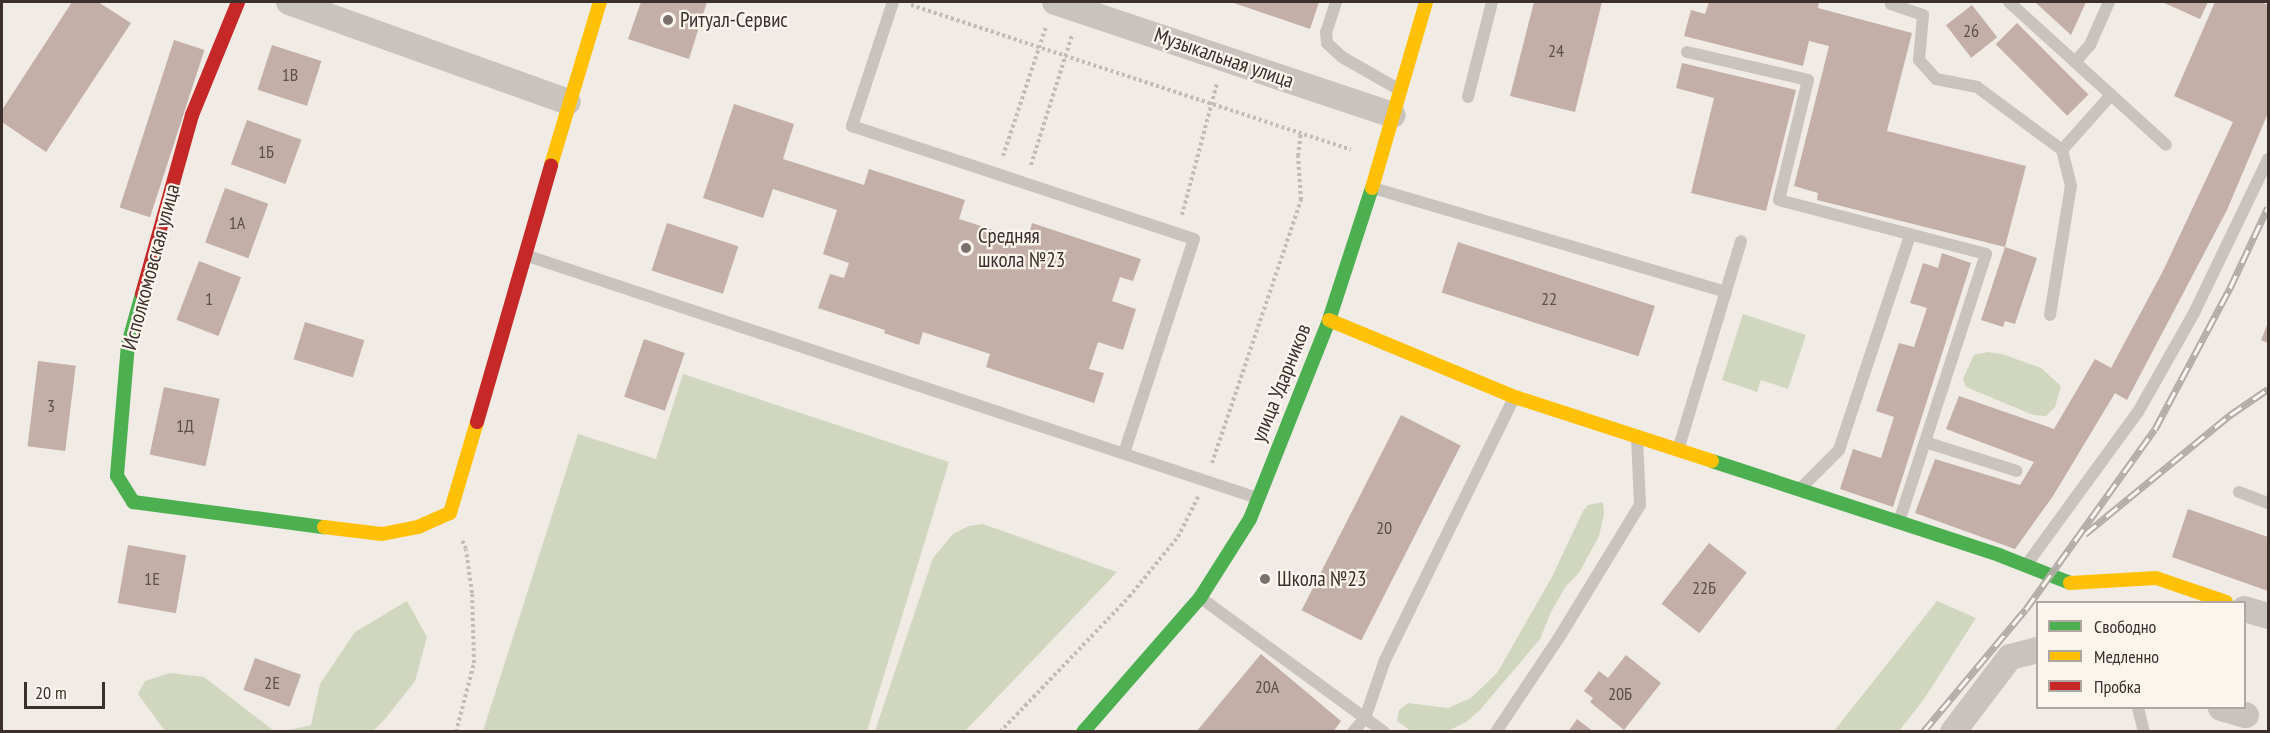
<!DOCTYPE html>
<meta charset="utf-8">
<style>
body{margin:0}
#map{position:relative;width:2270px;height:733px;overflow:hidden;background:#f0ebe5;font-family:"PT Sans Narrow",sans-serif}
div>[style]{position:absolute}
.green>*{inset:0;background:#d1d6bf}
.building>*{inset:0;background:#c3afa7;transform-origin:0 0}
.path>*{height:4px;margin-top:-2px;transform-origin:0;background:repeating-linear-gradient(90deg,#c2bbb6 0 3px,transparent 0 6px)}
.lane>*{height:12px;margin:-6px;padding:0 6px;transform-origin:6px;border-radius:6px;background:#c9c3be}
.street>*{height:26px;margin:-13px;padding:0 13px;transform-origin:13px;border-radius:13px;background:#c9c3be}
.fast>*{height:14px;margin:-7px;padding:0 7px;transform-origin:7px;border-radius:7px;background:#4caf50}
.slow>*{height:14px;margin:-7px;padding:0 7px;transform-origin:7px;border-radius:7px;background:#ffc107}
.jam>*{height:14px;margin:-7px;padding:0 7px;transform-origin:7px;border-radius:7px;background:#c62828}
.rail>*{height:7px;margin-top:-3.5px;transform-origin:0;background:repeating-linear-gradient(90deg,#fbf5ee 0 14px,#b1aca8 0 28px);box-sizing:border-box;border-block:2px solid #b1aca8}
.dots>*{width:16px;height:16px;translate:-50% -50%;box-sizing:border-box;border:3px solid #fbf5ee;border-radius:50%}
span{translate:-50% -50%;white-space:nowrap;text-align:center;line-height:1.15;-webkit-text-stroke:4.5px #fbf5ee;paint-order:stroke}
.number-label{font-size:18px;color:#5d504a}
.number-label span{-webkit-text-stroke-width:0}
.poi-label{font-size:21px;color:#3b302b}
.left{translate:0 -50%;text-align:left}
.street-label{font-size:21px;color:#3b302b}
.frame{position:absolute;inset:0;border:3px solid #3b302b;pointer-events:none}
.legend{position:absolute;left:2036px;top:601px;width:210px;height:108px;box-sizing:border-box;background:#fbf5ee;border:2px solid #aea6a0;margin:0;padding:8px 10px;list-style:none;font-size:18px;color:#3b302b}
.legend li{display:flex;align-items:center;gap:12px;height:30px}
.legend b{width:30px;border:2px solid #aea6a0}
.scale{position:absolute;left:24px;top:682px;width:81px;height:27px;box-sizing:border-box;border:3px solid #3b302b;border-top:0;padding-left:8px;font-size:18px;line-height:21px;white-space:nowrap;color:#3b302b;-webkit-text-stroke:4px #fbf5ee;paint-order:stroke}
</style>
<div id="map">
<div class="green">
<i style="clip-path:polygon(1743px 314px,1806px 335px,1788px 389px,1761px 380px,1757px 392px,1722px 380px)"></i>
<i style="clip-path:polygon(1987px 352px,2002px 354px,2041px 368px,2061px 386px,2055px 407px,2046px 416px,2033px 415px,1966px 387px,1963px 379px,1974px 355px)"></i>
<i style="clip-path:polygon(683px 374px,949px 462px,867px 731px,483px 731px,578px 434px,656px 459px)"></i>
<i style="clip-path:polygon(1603px 502px,1604px 514px,1599px 536px,1579px 573px,1566px 586px,1551px 612px,1540px 639px,1480px 710px,1466px 722px,1450px 730px,1411px 731px,1397px 721px,1399px 710px,1408px 703px,1448px 708px,1471px 698px,1497px 673px,1552px 577px,1583px 511px,1588px 505px)"></i>
<i style="clip-path:polygon(983px 524px,1117px 572px,965px 731px,875px 731px,933px 558px,953px 534px,969px 526px)"></i>
<i style="clip-path:polygon(407px 601px,427px 637px,415px 681px,385px 719px,373px 731px,285px 731px,311px 725px,320px 684px,355px 632px)"></i>
<i style="clip-path:polygon(1937px 601px,1976px 618px,1924px 699px,1899px 731px,1834px 731px)"></i>
<i style="clip-path:polygon(170px 673px,204px 677px,274px 731px,165px 731px,138px 694px,145px 681px)"></i>
</div>
<div class="building">
<i style="clip-path:polygon(72px 2px,98px 2px,131px 23px,46px 152px,2px 122px,2px 110px)"></i>
<i style="clip-path:polygon(641px 2px,707px 2px,689px 59px,628px 39px)"></i>
<i style="clip-path:polygon(1231px 2px,1319px 2px,1310px 29px)"></i>
<i style="clip-path:polygon(1534px 2px,1602px 2px,1575px 112px,1510px 96px)"></i>
<i style="clip-path:polygon(1709px 2px,1819px 2px,1818px 8px,1912px 33px,1887px 131px,2026px 166px,2005px 247px,2037px 258px,2015px 324px,2005px 321px,2003px 327px,1981px 320px,2005px 247px,1817px 200px,1818px 193px,1794px 186px,1829px 46px,1809px 41px,1803px 66px,1684px 36px,1691px 10px,1705px 14px)"></i>
<i style="clip-path:polygon(2035px 2px,2086px 2px,2071px 35px)"></i>
<i style="clip-path:polygon(2162px 2px,2208px 2px,2200px 19px)"></i>
<i style="clip-path:polygon(2215px 2px,2260px 2px,2268px 5px,2268px 113px,2227px 210px,2127px 400px,2115px 393px,2053px 496px,2015px 549px,1915px 513px,1935px 459px,2020px 485px,2034px 462px,1946px 429px,1959px 396px,2054px 429px,2095px 359px,2111px 368px,2163px 271px,2233px 122px,2174px 96px)"></i>
<i style="left:1972px;top:5px;width:41px;height:33px;rotate:52deg"></i>
<i style="left:2017px;top:23px;width:101px;height:30px;rotate:45deg"></i>
<i style="left:174px;top:40px;width:32px;height:176px;rotate:18deg"></i>
<i style="left:272px;top:45px;width:52px;height:47px;rotate:18deg"></i>
<i style="clip-path:polygon(1682px 63px,1796px 90px,1766px 211px,1691px 193px,1714px 98px,1676px 88px)"></i>
<i style="clip-path:polygon(734px 104px,794px 124px,783px 159px,864px 185px,869px 169px,965px 200px,959px 219px,1027px 241px,1032px 223px,1141px 259px,1133px 281px,1120px 277px,1112px 301px,1136px 309px,1123px 350px,1098px 342px,1089px 369px,1104px 373px,1094px 403px,986px 367px,990px 354px,923px 332px,919px 345px,884px 333px,885px 330px,818px 308px,830px 274px,844px 278px,849px 263px,823px 254px,837px 210px,773px 189px,763px 218px,703px 198px)"></i>
<i style="left:247px;top:120px;width:58px;height:47px;rotate:20deg"></i>
<i style="left:225px;top:188px;width:46px;height:58px;rotate:20deg"></i>
<i style="left:667px;top:223px;width:75px;height:50px;rotate:18deg"></i>
<i style="left:1458px;top:242px;width:207px;height:53px;rotate:18deg"></i>
<i style="clip-path:polygon(1942px 253px,1971px 263px,1893px 507px,1840px 489px,1853px 449px,1881px 458px,1894px 417px,1876px 411px,1899px 343px,1914px 347px,1927px 308px,1910px 303px,1923px 263px,1938px 268px)"></i>
<i style="left:199px;top:261px;width:45px;height:63px;rotate:21deg"></i>
<i style="left:305px;top:322px;width:62px;height:39px;rotate:17deg"></i>
<i style="clip-path:polygon(2268px 323px,2268px 343px,2261px 340px)"></i>
<i style="left:644px;top:339px;width:43px;height:61px;rotate:19deg"></i>
<i style="left:38px;top:361px;width:38px;height:86px;rotate:7deg"></i>
<i style="left:164px;top:387px;width:57px;height:69px;rotate:12deg"></i>
<i style="left:1401px;top:415px;width:67px;height:219px;rotate:27deg"></i>
<i style="clip-path:polygon(2188px 509px,2268px 537px,2268px 591px,2172px 557px)"></i>
<i style="left:1709px;top:543px;width:48px;height:77px;rotate:38deg"></i>
<i style="left:128px;top:545px;width:59px;height:59px;rotate:10deg"></i>
<i style="clip-path:polygon(1261px 654px,1341px 721px,1333px 732px,1196px 732px)"></i>
<i style="clip-path:polygon(1626px 655px,1661px 683px,1624px 730px,1590px 702px,1593px 698px,1584px 691px,1599px 671px,1608px 678px)"></i>
<i style="left:255px;top:658px;width:49px;height:34px;rotate:20deg"></i>
<i style="clip-path:polygon(1577px 719px,1594px 732px,1568px 732px)"></i>
</div>
<div class="path">
<i style="left:911px;top:5px;width:463px;rotate:18.2deg"></i>
<i style="left:1003px;top:156px;width:136px;rotate:-71.6deg"></i>
<i style="left:1031px;top:165px;width:136px;rotate:-72.5deg"></i>
<i style="left:1182px;top:215px;width:137px;rotate:-75.1deg"></i>
<i style="left:1212px;top:463px;width:278px;rotate:-71.3deg"></i>
<i style="left:1301px;top:200px;width:44px;rotate:-93.9deg"></i>
<i style="left:1298px;top:156px;width:23px;rotate:-83deg"></i>
<i style="left:456px;top:732px;width:71px;rotate:-75.4deg"></i>
<i style="left:474px;top:663px;width:70px;rotate:-91.6deg"></i>
<i style="left:472px;top:593px;width:44px;rotate:-97.8deg"></i>
<i style="left:466px;top:549px;width:12px;rotate:-114deg"></i>
<i style="left:1000px;top:732px;width:187px;rotate:-46.3deg"></i>
<i style="left:1129px;top:597px;width:77px;rotate:-50.8deg"></i>
<i style="left:1178px;top:537px;width:45px;rotate:-63.4deg"></i>
</div>
<div class="lane">
<i style="left:893px;top:2px;width:131px;rotate:108.3deg"></i>
<i style="left:852px;top:126px;width:360px;rotate:18.3deg"></i>
<i style="left:1194px;top:239px;width:225px;rotate:108.1deg"></i>
<i style="left:1336px;top:2px;width:32px;rotate:108deg"></i>
<i style="left:1326px;top:32px;width:11px;rotate:85deg"></i>
<i style="left:1327px;top:43px;width:21px;rotate:43deg"></i>
<i style="left:1342px;top:57px;width:64px;rotate:29.7deg"></i>
<i style="left:2009px;top:2px;width:212px;rotate:42.3deg"></i>
<i style="left:1891px;top:4px;width:34px;rotate:19deg"></i>
<i style="left:1923px;top:15px;width:45px;rotate:95.1deg"></i>
<i style="left:1919px;top:60px;width:25px;rotate:48deg"></i>
<i style="left:1936px;top:79px;width:42px;rotate:11deg"></i>
<i style="left:1977px;top:87px;width:106px;rotate:36.5deg"></i>
<i style="left:1687px;top:52px;width:124px;rotate:13deg"></i>
<i style="left:1808px;top:80px;width:123px;rotate:103.6deg"></i>
<i style="left:1779px;top:200px;width:214px;rotate:14.6deg"></i>
<i style="left:1986px;top:254px;width:282px;rotate:108deg"></i>
<i style="left:2075px;top:62px;width:23px;rotate:-49deg"></i>
<i style="left:2090px;top:45px;width:47px;rotate:-66.2deg"></i>
<i style="left:1468px;top:97px;width:98px;rotate:-75.8deg"></i>
<i style="left:1373px;top:188px;width:368px;rotate:16.4deg"></i>
<i style="left:528px;top:256px;width:768px;rotate:18.36deg"></i>
<i style="left:2050px;top:315px;width:131px;rotate:-80.8deg"></i>
<i style="left:2071px;top:186px;width:37px;rotate:-104deg"></i>
<i style="left:2062px;top:150px;width:74px;rotate:-48.3deg"></i>
<i style="left:1925px;top:442px;width:96px;rotate:17.5deg"></i>
<i style="left:1678px;top:450px;width:218px;rotate:-73.2deg"></i>
<i style="left:1801px;top:488px;width:54px;rotate:-45deg"></i>
<i style="left:1839px;top:450px;width:226px;rotate:-71.7deg"></i>
<i style="left:2239px;top:492px;width:31px;rotate:21deg"></i>
<i style="left:2027px;top:564px;width:188px;rotate:-53.9deg"></i>
<i style="left:2138px;top:412px;width:114px;rotate:-60.5deg"></i>
<i style="left:2194px;top:313px;width:171px;rotate:-64.3deg"></i>
<i style="left:1201px;top:598px;width:227px;rotate:36.2deg"></i>
<i style="left:2138px;top:708px;width:25px;rotate:76deg"></i>
<i style="left:1353px;top:732px;width:18px;rotate:-49deg"></i>
<i style="left:1365px;top:718px;width:61px;rotate:-71deg"></i>
<i style="left:1385px;top:660px;width:292px;rotate:-63.8deg"></i>
<i style="left:1496px;top:732px;width:115px;rotate:-56.3deg"></i>
<i style="left:1560px;top:636px;width:153px;rotate:-58.6deg"></i>
<i style="left:1640px;top:505px;width:66px;rotate:-92.6deg"></i>
</div>
<div class="street">
<i style="left:289px;top:2px;width:296px;rotate:19.7deg"></i>
<i style="left:1055px;top:2px;width:356px;rotate:18.5deg"></i>
<i style="left:2244px;top:609px;width:25px;rotate:16deg"></i>
<i style="left:2221px;top:708px;width:26px;rotate:16deg"></i>
<i style="left:1953px;top:732px;width:94px;rotate:-52.8deg"></i>
<i style="left:2010px;top:657px;width:29px;rotate:-14deg"></i>
</div>
<div class="fast">
<i style="left:142px;top:294px;width:52px;rotate:105.6deg"></i>
<i style="left:128px;top:344px;width:132px;rotate:94.8deg"></i>
<i style="left:117px;top:476px;width:31px;rotate:58deg"></i>
<i style="left:133px;top:502px;width:193px;rotate:7.5deg"></i>
<i style="left:1712px;top:461px;width:302px;rotate:18.1deg"></i>
<i style="left:1999px;top:555px;width:76px;rotate:21.5deg"></i>
<i style="left:1083px;top:732px;width:178px;rotate:-48.9deg"></i>
<i style="left:1200px;top:598px;width:93px;rotate:-57.7deg"></i>
<i style="left:1250px;top:519px;width:214px;rotate:-68.3deg"></i>
<i style="left:1329px;top:320px;width:139px;rotate:-72deg"></i>
</div>
<div class="slow">
<i style="left:551px;top:165px;width:170px;rotate:-73.3deg"></i>
<i style="left:1372px;top:188px;width:194px;rotate:-73.8deg"></i>
<i style="left:1329px;top:320px;width:201px;rotate:22.5deg"></i>
<i style="left:1515px;top:397px;width:207px;rotate:18deg"></i>
<i style="left:324px;top:527px;width:58px;rotate:6.9deg"></i>
<i style="left:382px;top:534px;width:37px;rotate:-11deg"></i>
<i style="left:418px;top:527px;width:35px;rotate:-24deg"></i>
<i style="left:450px;top:513px;width:95px;rotate:-73.5deg"></i>
<i style="left:2070px;top:583px;width:86px;rotate:-3.3deg"></i>
<i style="left:2156px;top:578px;width:74px;rotate:18.9deg"></i>
</div>
<div class="jam">
<i style="left:142px;top:294px;width:186px;rotate:-74.4deg"></i>
<i style="left:192px;top:115px;width:122px;rotate:-67.8deg"></i>
<i style="left:477px;top:422px;width:267px;rotate:-73.9deg"></i>
</div>
<div class="rail">
<i style="left:2085px;top:534px;width:188px;rotate:-39.4deg"></i>
<i style="left:2230px;top:415px;width:46px;rotate:-34.4deg"></i>
<i style="left:1923px;top:732px;width:160px;rotate:-50.1deg"></i>
<i style="left:2026px;top:609px;width:221px;rotate:-54.4deg"></i>
<i style="left:2155px;top:429px;width:160px;rotate:-62deg"></i>
<i style="left:2230px;top:288px;width:89px;rotate:-64.9deg"></i>
</div>
<div class="dots">
<i style="left:668px;top:20px;background:#7a716c"></i>
<i style="left:966px;top:248px;background:#7a716c"></i>
<i style="left:1265px;top:579px;background:#7a716c"></i>
</div>
<div class="number-label">
<span style="left:1971px;top:31px">26</span>
<span style="left:1556px;top:51px">24</span>
<span style="left:290px;top:75px">1В</span>
<span style="left:266px;top:152px">1Б</span>
<span style="left:237px;top:223px">1А</span>
<span style="left:209px;top:299px">1</span>
<span style="left:1549px;top:299px">22</span>
<span style="left:51px;top:406px">3</span>
<span style="left:185px;top:426px">1Д</span>
<span style="left:1384px;top:528px">20</span>
<span style="left:152px;top:579px">1Е</span>
<span style="left:1704px;top:588px">22Б</span>
<span style="left:272px;top:683px">2Е</span>
<span style="left:1267px;top:687px">20А</span>
<span style="left:1620px;top:694px">20Б</span>
</div>
<div class="poi-label">
<span class="left" style="left:680px;top:20px">Ритуал-Сервис</span>
<span class="left" style="left:978px;top:248px">Средняя<br>школа №23</span>
<span class="left" style="left:1277px;top:579px">Школа №23</span>
</div>
<div class="street-label">
<span style="left:1224px;top:58px;rotate:19deg">Музыкальная улица</span>
<span style="left:151px;top:267px;rotate:-75deg">Исполкомовская улица</span>
<span style="left:1281px;top:383px;rotate:-68deg">улица Ударников</span>
</div>
<div class="frame"></div>
<ul class="legend">
<li><b style="height:8px;background:#4caf50"></b>Свободно</li>
<li><b style="height:8px;background:#ffc107"></b>Медленно</li>
<li><b style="height:8px;background:#c62828"></b>Пробка</li>
</ul>
<div class="scale">20 m</div>
</div>
